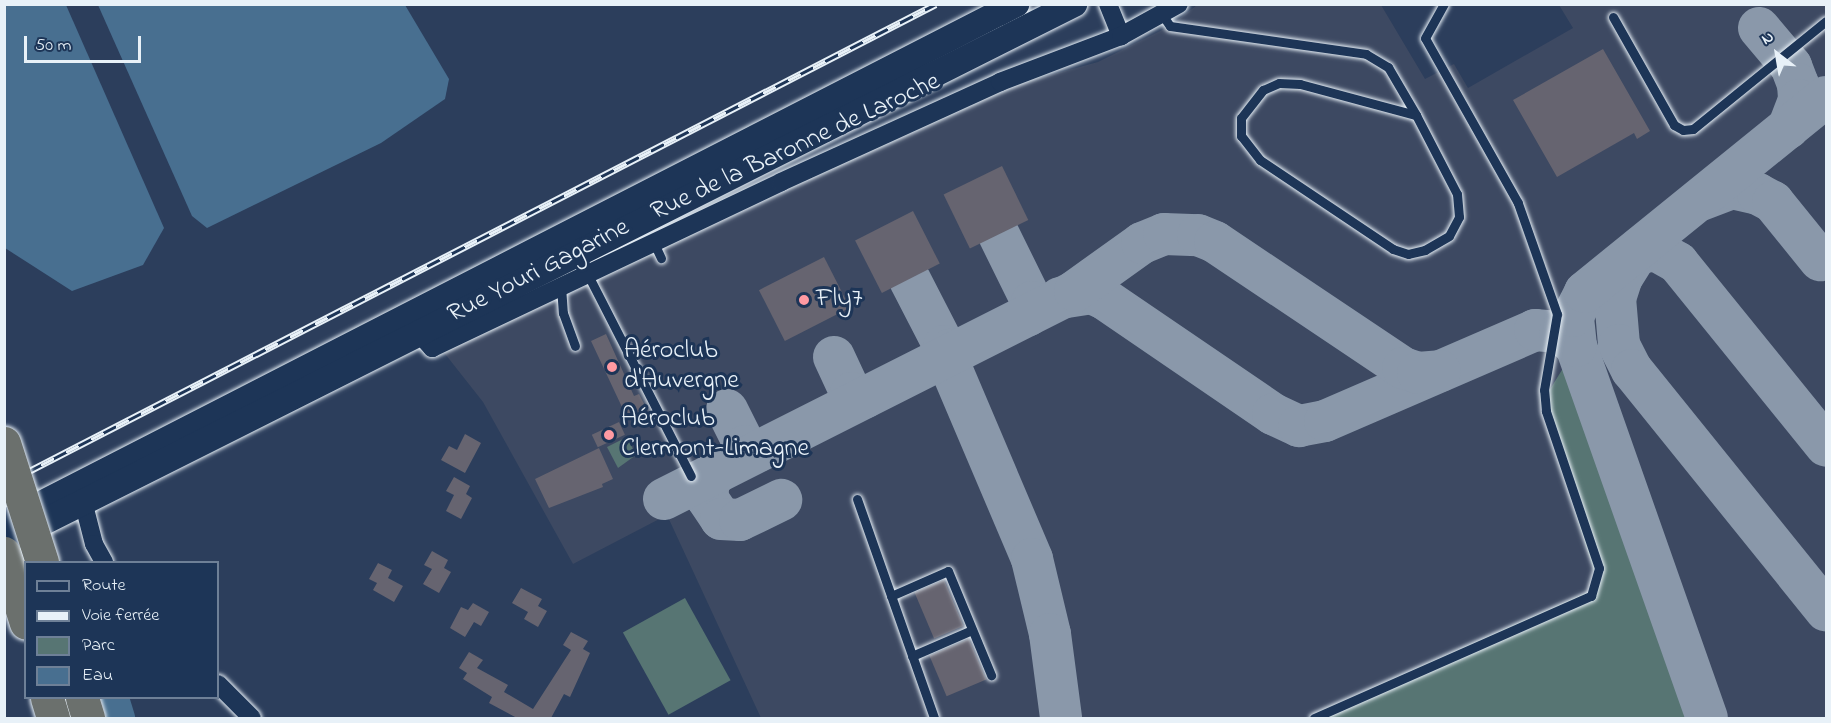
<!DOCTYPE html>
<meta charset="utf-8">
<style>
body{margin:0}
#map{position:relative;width:1831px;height:723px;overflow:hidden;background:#2c3e5c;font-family:"Indie Flower",sans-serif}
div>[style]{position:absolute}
.built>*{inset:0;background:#3d4962}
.green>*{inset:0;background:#577573;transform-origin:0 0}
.water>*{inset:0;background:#486f90}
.river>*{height:28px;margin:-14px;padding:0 14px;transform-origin:14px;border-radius:14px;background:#486f90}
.taxiway>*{height:42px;margin:-21px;padding:0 21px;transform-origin:21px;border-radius:21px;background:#8a98aa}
.building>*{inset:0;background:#666470;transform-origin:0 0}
.roads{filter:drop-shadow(0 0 2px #e8f1f8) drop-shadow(0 0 2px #e8f1f8)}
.lane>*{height:9px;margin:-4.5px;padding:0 4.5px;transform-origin:4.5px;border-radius:4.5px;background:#1d3557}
.street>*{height:18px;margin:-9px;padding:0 9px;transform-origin:9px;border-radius:9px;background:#1d3557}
.secondary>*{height:26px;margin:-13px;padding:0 13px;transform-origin:13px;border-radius:13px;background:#1d3557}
.highway>*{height:33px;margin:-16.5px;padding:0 16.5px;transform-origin:16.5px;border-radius:16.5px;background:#6b706d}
.rail>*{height:7px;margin-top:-3.5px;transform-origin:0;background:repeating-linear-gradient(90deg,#1d3557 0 14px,#e8f1f8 0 28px);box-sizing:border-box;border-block:2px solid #e8f1f8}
.bridges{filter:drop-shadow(0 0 2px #e8f1f8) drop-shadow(0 0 2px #e8f1f8)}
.highway-bridge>*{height:33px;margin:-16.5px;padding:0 16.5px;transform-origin:16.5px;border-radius:16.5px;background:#6b706d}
.dots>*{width:16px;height:16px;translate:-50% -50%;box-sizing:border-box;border:3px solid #1d3557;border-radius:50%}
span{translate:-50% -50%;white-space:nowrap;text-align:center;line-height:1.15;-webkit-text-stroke:6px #1d3557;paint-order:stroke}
.street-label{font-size:26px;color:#e8f1f8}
.poi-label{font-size:26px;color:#e8f1f8}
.left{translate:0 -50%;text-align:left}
.frame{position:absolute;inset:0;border:6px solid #e8f1f8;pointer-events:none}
.legend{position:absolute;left:24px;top:561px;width:195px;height:138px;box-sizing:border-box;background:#1d3557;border:2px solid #6e8097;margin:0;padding:8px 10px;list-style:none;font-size:18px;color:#e8f1f8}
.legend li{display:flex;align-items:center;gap:12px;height:30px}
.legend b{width:30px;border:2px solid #6e8097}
.north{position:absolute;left:1747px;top:24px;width:60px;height:60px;-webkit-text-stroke:4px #1d3557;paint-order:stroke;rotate:329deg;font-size:16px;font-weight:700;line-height:24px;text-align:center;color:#e8f1f8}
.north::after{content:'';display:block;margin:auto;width:21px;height:27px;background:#e8f1f8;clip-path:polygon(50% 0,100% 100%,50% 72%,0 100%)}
.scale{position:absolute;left:24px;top:36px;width:117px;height:27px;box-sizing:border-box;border:3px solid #e8f1f8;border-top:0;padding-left:8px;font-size:18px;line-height:21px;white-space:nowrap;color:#e8f1f8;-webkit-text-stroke:4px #1d3557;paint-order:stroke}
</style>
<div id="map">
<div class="built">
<i style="clip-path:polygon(1197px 5px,1381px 5px,1425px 79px,1454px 64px,1468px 88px,1573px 28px,1559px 5px,1826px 5px,1826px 718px,761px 718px,667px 515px,573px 564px,483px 402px,442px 350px,1002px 88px,1098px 62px,1170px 26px)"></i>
</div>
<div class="green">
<i style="clip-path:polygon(1565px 365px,1687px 718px,1327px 718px,1323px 710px,1599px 587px,1541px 404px)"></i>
<i style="clip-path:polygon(627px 437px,636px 455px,618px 468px,607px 447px)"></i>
<i style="left:685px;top:598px;width:94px;height:71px;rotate:61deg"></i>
</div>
<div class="water">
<i style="clip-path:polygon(4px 5px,66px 5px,164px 228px,143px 265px,72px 291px,5px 248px)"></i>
<i style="clip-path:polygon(98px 5px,405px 5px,449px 79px,445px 99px,381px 143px,207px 228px,192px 216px)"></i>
</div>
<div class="river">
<i style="left:115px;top:698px;width:21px;rotate:73deg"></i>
</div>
<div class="taxiway">
<i style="left:1759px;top:28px;width:50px;rotate:49.9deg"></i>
<i style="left:1791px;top:66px;width:19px;rotate:69deg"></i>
<i style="left:1798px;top:84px;width:16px;rotate:86deg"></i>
<i style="left:1799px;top:100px;width:30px;rotate:111deg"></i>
<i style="left:1701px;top:200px;width:33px;rotate:-21deg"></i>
<i style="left:1732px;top:188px;width:27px;rotate:13deg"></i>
<i style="left:1758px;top:194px;width:17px;rotate:28deg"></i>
<i style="left:1773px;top:202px;width:75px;rotate:51deg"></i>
<i style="left:999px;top:235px;width:75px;rotate:63.8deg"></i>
<i style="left:1032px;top:302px;width:14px;rotate:107deg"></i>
<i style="left:1641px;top:247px;width:36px;rotate:122deg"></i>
<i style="left:1622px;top:277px;width:22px;rotate:108deg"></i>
<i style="left:1615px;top:298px;width:47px;rotate:85.1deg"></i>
<i style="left:1619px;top:345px;width:28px;rotate:63deg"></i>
<i style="left:1632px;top:370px;width:309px;rotate:51.1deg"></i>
<i style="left:1632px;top:255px;width:24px;rotate:-12deg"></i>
<i style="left:1655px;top:250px;width:26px;rotate:29deg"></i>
<i style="left:1678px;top:263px;width:235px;rotate:51deg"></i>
<i style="left:910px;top:280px;width:74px;rotate:62.7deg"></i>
<i style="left:944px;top:346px;width:7px;rotate:34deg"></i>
<i style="left:950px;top:350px;width:10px;rotate:-6deg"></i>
<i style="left:1060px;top:298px;width:31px;rotate:-9deg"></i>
<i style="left:1091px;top:293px;width:13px;rotate:23deg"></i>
<i style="left:1103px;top:298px;width:206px;rotate:34.3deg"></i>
<i style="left:1273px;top:414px;width:29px;rotate:25deg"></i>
<i style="left:1299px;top:426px;width:26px;rotate:-11deg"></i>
<i style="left:1325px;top:421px;width:229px;rotate:-23.4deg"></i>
<i style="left:1535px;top:330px;width:25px;rotate:5deg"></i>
<i style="left:1560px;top:332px;width:21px;rotate:41deg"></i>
<i style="left:1576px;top:346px;width:394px;rotate:70.6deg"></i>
<i style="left:1576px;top:346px;width:30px;rotate:-96deg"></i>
<i style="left:1573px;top:316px;width:27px;rotate:-63deg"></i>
<i style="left:1585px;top:292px;width:310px;rotate:-39deg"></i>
<i style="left:960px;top:349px;width:12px;rotate:132deg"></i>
<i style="left:952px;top:358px;width:10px;rotate:96deg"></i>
<i style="left:951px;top:368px;width:207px;rotate:67deg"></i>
<i style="left:1032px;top:559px;width:77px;rotate:76.5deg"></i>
<i style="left:1050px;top:634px;width:85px;rotate:82.5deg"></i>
<i style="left:834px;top:357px;width:40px;rotate:65deg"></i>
<i style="left:851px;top:393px;width:15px;rotate:16deg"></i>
<i style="left:727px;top:410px;width:40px;rotate:63.4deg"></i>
<i style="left:745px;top:446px;width:14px;rotate:21deg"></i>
<i style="left:717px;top:472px;width:12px;rotate:132deg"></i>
<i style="left:709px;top:481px;width:17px;rotate:97deg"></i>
<i style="left:707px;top:498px;width:25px;rotate:56deg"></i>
<i style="left:721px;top:519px;width:19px;rotate:3deg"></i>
<i style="left:740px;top:520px;width:46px;rotate:-26deg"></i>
<i style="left:664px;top:499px;width:461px;rotate:-26.8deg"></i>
<i style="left:1075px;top:291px;width:82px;rotate:-35.6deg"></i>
<i style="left:1142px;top:243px;width:24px;rotate:-22deg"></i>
<i style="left:1164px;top:234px;width:34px;rotate:2deg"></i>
<i style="left:1198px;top:235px;width:18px;rotate:22deg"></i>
<i style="left:1215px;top:242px;width:226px;rotate:33.8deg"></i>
<i style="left:1403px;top:368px;width:16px;rotate:18deg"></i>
<i style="left:1418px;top:373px;width:22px;rotate:-5deg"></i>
</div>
<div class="building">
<i style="clip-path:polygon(1603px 49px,1650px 131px,1637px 139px,1634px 133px,1557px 177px,1513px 100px)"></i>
<i style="left:1002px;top:166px;width:60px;height:65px;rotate:64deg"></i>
<i style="left:913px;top:211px;width:59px;height:65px;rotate:63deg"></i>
<i style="left:824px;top:257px;width:57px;height:73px;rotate:63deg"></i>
<i style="clip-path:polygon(606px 334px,634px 396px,639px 394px,647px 410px,628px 420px,591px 341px)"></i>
<i style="left:619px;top:422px;width:14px;height:30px;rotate:65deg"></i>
<i style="clip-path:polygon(465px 434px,481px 443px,465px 473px,441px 460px,449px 446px,457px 450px)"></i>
<i style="clip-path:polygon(599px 448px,613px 479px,602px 484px,603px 487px,549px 508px,535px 479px)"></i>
<i style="clip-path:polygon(454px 477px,470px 486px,466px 494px,472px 498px,461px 519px,446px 511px,454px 495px,446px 491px)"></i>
<i style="clip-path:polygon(432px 551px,448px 560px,444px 568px,451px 572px,439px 593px,423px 584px,432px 569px,424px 565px)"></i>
<i style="clip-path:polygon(378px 563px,392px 570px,388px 578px,403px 586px,394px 602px,373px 590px,377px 583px,369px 579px)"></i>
<i style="left:944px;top:580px;width:50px;height:32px;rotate:67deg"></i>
<i style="clip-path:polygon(521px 588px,542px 599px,538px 606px,547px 611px,538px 627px,524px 619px,528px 612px,512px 603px)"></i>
<i style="clip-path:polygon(473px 603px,489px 612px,481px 626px,474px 622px,465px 637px,450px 628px,461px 607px,468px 610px)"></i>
<i style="clip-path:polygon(571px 632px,588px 641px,583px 649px,590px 653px,570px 697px,564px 694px,551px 718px,517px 718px,489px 703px,492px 697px,463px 679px,467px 673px,459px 668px,469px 652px,483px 660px,477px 668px,508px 685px,504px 692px,533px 709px,571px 650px,563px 645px)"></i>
<i style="left:969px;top:639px;width:44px;height:43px;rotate:67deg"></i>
</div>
<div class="roads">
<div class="lane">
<i style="left:1163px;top:16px;width:12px;rotate:55deg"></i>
<i style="left:1170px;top:26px;width:198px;rotate:8.1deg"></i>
<i style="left:1366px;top:54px;width:26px;rotate:31deg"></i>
<i style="left:1388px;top:67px;width:56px;rotate:59.7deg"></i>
<i style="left:1416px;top:115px;width:89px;rotate:62.6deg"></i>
<i style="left:1457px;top:194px;width:23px;rotate:85deg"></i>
<i style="left:1459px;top:217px;width:21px;rotate:118deg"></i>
<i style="left:1449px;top:236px;width:28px;rotate:150deg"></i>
<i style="left:1425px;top:250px;width:17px;rotate:167deg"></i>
<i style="left:1408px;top:254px;width:16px;rotate:-162deg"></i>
<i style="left:1393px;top:249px;width:160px;rotate:-146.2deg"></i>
<i style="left:1260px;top:160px;width:31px;rotate:-128deg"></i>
<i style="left:1241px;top:136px;width:18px;rotate:-90deg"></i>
<i style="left:1241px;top:118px;width:36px;rotate:-52deg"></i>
<i style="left:1263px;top:90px;width:17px;rotate:-24deg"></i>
<i style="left:1279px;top:83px;width:21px;rotate:3deg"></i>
<i style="left:1300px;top:84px;width:120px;rotate:15deg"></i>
<i style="left:1613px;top:17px;width:124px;rotate:60.5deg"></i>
<i style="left:1674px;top:125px;width:10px;rotate:29deg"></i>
<i style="left:1683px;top:130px;width:10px;rotate:-6deg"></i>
<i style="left:1693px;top:129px;width:171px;rotate:-39.1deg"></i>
<i style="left:653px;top:241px;width:19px;rotate:65deg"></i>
<i style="left:587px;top:273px;width:228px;rotate:62.9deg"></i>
<i style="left:561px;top:286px;width:27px;rotate:86deg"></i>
<i style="left:563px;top:313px;width:35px;rotate:70deg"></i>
<i style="left:857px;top:499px;width:232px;rotate:70.6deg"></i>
<i style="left:891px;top:596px;width:62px;rotate:-23.7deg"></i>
<i style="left:948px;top:571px;width:113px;rotate:67.5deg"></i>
<i style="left:912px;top:656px;width:65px;rotate:-23.4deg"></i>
<i style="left:1314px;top:718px;width:303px;rotate:-23.8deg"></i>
<i style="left:1591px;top:596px;width:29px;rotate:-74deg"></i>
<i style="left:1599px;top:568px;width:166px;rotate:-108.7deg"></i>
<i style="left:1546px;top:411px;width:21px;rotate:-95deg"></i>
<i style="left:1544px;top:390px;width:77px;rotate:-80.3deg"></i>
<i style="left:1557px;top:314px;width:118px;rotate:-109.4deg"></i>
<i style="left:1518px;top:203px;width:189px;rotate:-119.4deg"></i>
<i style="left:1425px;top:38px;width:39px;rotate:-61deg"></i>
</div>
<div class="street">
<i style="left:1108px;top:4px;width:35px;rotate:68deg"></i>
<i style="left:419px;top:333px;width:20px;rotate:49deg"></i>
<i style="left:432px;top:348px;width:386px;rotate:-25.4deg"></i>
<i style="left:781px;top:182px;width:241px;rotate:-24.5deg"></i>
<i style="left:1000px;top:82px;width:129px;rotate:-20.8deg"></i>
<i style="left:1121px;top:36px;width:66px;rotate:-28.9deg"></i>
<i style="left:84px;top:505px;width:40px;rotate:75.6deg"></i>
<i style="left:94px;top:544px;width:21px;rotate:61deg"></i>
<i style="left:218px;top:684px;width:48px;rotate:45deg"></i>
</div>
<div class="secondary">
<i style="left:10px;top:520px;width:1131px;rotate:-27.15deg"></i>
<i style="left:4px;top:542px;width:1198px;rotate:-26.69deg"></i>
</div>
<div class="highway">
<i style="left:4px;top:553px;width:73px;rotate:72.6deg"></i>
<i style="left:47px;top:698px;width:21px;rotate:73deg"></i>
<i style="left:82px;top:698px;width:21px;rotate:73deg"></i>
</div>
</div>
<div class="rail">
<i style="left:4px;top:484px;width:1048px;rotate:-27.25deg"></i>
</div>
<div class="bridges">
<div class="highway-bridge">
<i style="left:4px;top:443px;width:125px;rotate:72.3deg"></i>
</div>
</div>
<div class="dots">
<i style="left:804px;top:300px;background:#ff9aa2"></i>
<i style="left:612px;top:367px;background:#ff9aa2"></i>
<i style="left:609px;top:435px;background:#ff9aa2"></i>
</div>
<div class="street-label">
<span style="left:796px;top:148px;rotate:-25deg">Rue de la Baronne de Laroche</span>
<span style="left:539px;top:272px;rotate:-27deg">Rue Youri Gagarine</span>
</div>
<div class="poi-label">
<span class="left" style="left:816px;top:300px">Fly7</span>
<span class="left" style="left:624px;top:367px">Aéroclub<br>d'Auvergne</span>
<span class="left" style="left:621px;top:435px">Aéroclub<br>Clermont-Limagne</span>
</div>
<div class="frame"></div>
<ul class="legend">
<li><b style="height:8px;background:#1d3557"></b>Route</li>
<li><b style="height:8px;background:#e8f1f8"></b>Voie ferrée</li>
<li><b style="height:16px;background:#577573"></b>Parc</li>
<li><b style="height:16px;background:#486f90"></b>Eau</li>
</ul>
<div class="north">N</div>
<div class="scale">50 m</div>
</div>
